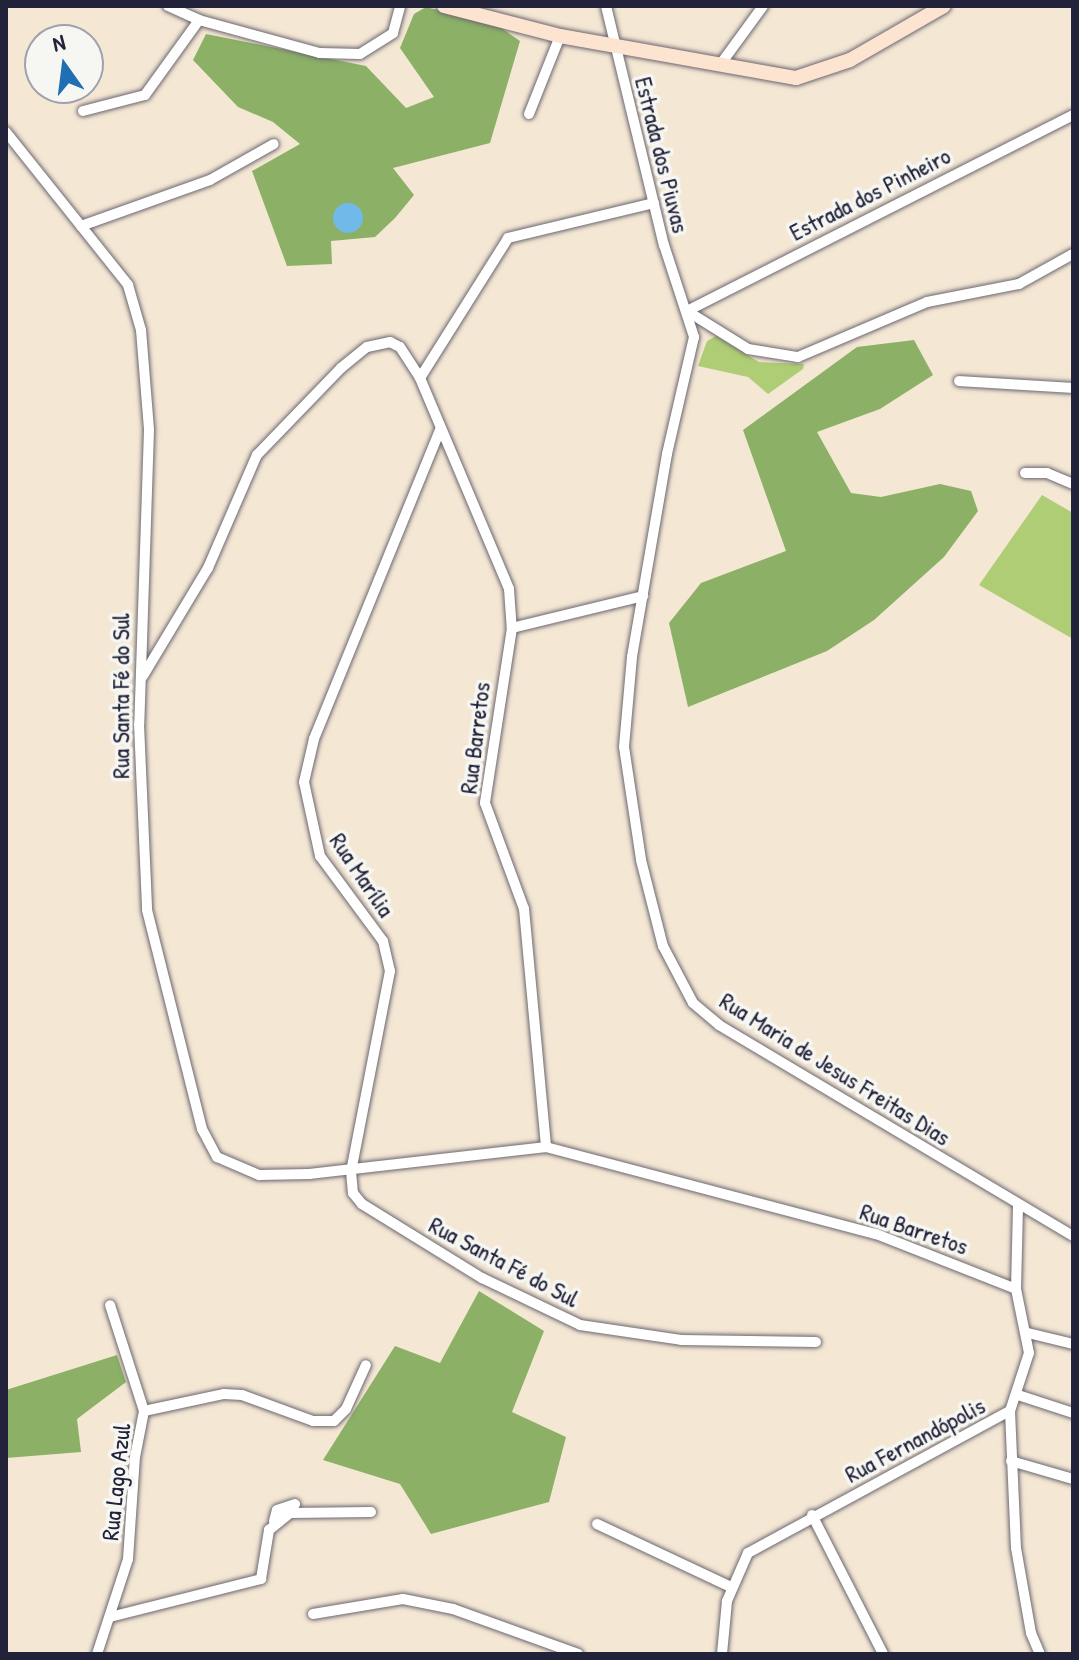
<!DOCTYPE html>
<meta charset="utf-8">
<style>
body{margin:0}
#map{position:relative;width:1079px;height:1660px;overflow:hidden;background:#f4e7d4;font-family:"Patrick Hand",sans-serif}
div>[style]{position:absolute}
.green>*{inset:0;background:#afcd74}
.forest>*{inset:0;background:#8bb066}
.water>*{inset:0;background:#6fbae8}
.round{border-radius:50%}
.roads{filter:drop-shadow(0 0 2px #6c6771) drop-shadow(0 0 2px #6c6771)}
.street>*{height:10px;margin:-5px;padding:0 5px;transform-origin:5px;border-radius:5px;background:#fff}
.secondary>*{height:14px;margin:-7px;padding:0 7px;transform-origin:7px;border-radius:7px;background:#fde4d1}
span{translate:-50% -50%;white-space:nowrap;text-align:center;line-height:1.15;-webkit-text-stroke:7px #f6f6f2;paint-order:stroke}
.street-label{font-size:24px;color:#22223b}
.frame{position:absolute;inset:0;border:8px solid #22223b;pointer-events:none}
.north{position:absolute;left:24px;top:24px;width:80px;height:80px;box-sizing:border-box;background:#f6f6f2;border:2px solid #a1a1a9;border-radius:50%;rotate:346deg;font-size:22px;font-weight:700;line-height:32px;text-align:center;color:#22223b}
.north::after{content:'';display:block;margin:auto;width:28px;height:36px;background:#1f6fb2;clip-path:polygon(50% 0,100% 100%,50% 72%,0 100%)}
</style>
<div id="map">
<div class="green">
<i style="clip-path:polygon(716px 336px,759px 362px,804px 364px,803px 369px,768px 394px,748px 377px,698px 366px,707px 341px)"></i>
<i style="clip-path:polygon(1042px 495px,1073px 513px,1073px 639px,979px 585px)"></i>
</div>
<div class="forest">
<i style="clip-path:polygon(426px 7px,497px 25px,520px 41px,490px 143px,393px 168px,414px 195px,395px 218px,375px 237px,331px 241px,332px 264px,287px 266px,252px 171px,300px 144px,273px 122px,238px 107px,193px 60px,206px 34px,366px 66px,406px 108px,434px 97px,400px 48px,414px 14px)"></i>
<i style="clip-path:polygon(914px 340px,933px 375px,880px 409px,817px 432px,851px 493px,881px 497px,940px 484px,971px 491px,978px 511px,944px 557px,874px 620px,827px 651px,688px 707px,669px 623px,701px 583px,786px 551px,743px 430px,857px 347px)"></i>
<i style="clip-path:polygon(479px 1291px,544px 1331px,512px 1412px,566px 1437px,549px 1502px,431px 1534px,400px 1484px,323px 1460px,395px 1346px,440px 1363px)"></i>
<i style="clip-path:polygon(117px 1355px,126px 1382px,77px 1419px,81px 1452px,6px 1458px,6px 1390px)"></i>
</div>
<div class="water">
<i class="round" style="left:333px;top:203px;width:30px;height:30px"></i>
</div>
<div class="roads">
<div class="street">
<i style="left:168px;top:6px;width:34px;rotate:24deg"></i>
<i style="left:199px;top:20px;width:125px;rotate:15.3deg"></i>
<i style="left:320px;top:53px;width:40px;rotate:1.4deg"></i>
<i style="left:360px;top:54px;width:39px;rotate:-32deg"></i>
<i style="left:393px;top:33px;width:28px;rotate:-75deg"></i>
<i style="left:606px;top:6px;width:246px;rotate:76.4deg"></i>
<i style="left:664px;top:245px;width:97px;rotate:71.9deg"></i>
<i style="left:694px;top:337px;width:120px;rotate:103deg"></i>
<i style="left:667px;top:454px;width:206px;rotate:99.8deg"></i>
<i style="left:632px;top:657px;width:90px;rotate:95.1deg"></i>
<i style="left:624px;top:747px;width:114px;rotate:81.4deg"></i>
<i style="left:641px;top:860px;width:89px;rotate:75.7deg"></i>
<i style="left:663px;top:946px;width:64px;rotate:62.2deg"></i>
<i style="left:693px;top:1003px;width:34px;rotate:40deg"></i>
<i style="left:719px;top:1025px;width:412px;rotate:30.8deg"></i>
<i style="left:720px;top:65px;width:73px;rotate:-53.9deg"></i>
<i style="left:83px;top:111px;width:64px;rotate:-14.5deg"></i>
<i style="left:145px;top:95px;width:92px;rotate:-54.2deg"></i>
<i style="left:529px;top:114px;width:84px;rotate:-68.3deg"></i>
<i style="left:6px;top:132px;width:196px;rotate:51.4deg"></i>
<i style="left:128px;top:285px;width:47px;rotate:73.9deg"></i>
<i style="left:141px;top:330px;width:100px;rotate:85.4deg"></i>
<i style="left:149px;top:430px;width:294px;rotate:91.9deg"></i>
<i style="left:139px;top:724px;width:186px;rotate:87.5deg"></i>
<i style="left:147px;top:910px;width:226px;rotate:75.9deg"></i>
<i style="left:202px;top:1129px;width:32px;rotate:62deg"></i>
<i style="left:217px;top:1157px;width:46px;rotate:23.2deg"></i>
<i style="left:259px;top:1175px;width:50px;rotate:-1.1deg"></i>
<i style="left:309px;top:1174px;width:239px;rotate:-6.5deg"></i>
<i style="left:546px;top:1147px;width:341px;rotate:14.8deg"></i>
<i style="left:876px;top:1234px;width:150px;rotate:21.4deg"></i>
<i style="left:81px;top:226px;width:137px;rotate:-19.6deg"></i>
<i style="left:210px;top:180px;width:73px;rotate:-29.4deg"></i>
<i style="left:687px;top:311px;width:433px;rotate:-26.9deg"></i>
<i style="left:687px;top:311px;width:72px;rotate:31.9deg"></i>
<i style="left:748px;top:349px;width:51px;rotate:9.1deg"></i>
<i style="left:798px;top:357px;width:140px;rotate:-23.1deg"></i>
<i style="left:927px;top:302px;width:94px;rotate:-11.1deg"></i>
<i style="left:1019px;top:284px;width:62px;rotate:-29.1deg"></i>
<i style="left:420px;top:378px;width:165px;rotate:-57.8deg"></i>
<i style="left:508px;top:238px;width:150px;rotate:-13.5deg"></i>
<i style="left:959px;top:381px;width:114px;rotate:3.5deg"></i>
<i style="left:440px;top:430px;width:334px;rotate:112.2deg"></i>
<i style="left:314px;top:739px;width:44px;rotate:103.1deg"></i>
<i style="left:304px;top:782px;width:76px;rotate:77.8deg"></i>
<i style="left:320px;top:856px;width:106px;rotate:53.5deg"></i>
<i style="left:383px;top:941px;width:31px;rotate:77deg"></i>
<i style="left:390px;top:971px;width:204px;rotate:101deg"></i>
<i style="left:351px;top:1171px;width:22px;rotate:85deg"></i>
<i style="left:353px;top:1193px;width:14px;rotate:51deg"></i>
<i style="left:362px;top:1204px;width:141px;rotate:31.7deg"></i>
<i style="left:482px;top:1278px;width:109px;rotate:25.6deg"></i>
<i style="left:580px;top:1325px;width:102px;rotate:8.4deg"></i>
<i style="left:681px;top:1340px;width:135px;rotate:0.8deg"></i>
<i style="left:1025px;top:473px;width:22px"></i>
<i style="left:1047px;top:473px;width:28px;rotate:23deg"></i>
<i style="left:512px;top:628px;width:135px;rotate:-13.7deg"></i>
<i style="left:143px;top:676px;width:126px;rotate:-59deg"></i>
<i style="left:208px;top:568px;width:123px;rotate:-66.6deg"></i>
<i style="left:257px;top:455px;width:121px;rotate:-46deg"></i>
<i style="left:341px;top:368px;width:33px;rotate:-39deg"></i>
<i style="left:367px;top:347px;width:24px;rotate:-12deg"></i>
<i style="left:390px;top:342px;width:11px;rotate:27deg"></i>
<i style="left:400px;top:347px;width:37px;rotate:57deg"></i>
<i style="left:420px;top:378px;width:229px;rotate:67.1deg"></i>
<i style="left:509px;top:589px;width:39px;rotate:86deg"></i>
<i style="left:512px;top:628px;width:177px;rotate:98.8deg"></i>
<i style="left:485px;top:803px;width:113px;rotate:69.8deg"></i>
<i style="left:524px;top:909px;width:239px;rotate:84.7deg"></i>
<i style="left:1028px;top:1333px;width:46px;rotate:13.7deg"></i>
<i style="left:1018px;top:1395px;width:58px;rotate:18.1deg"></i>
<i style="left:144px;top:1411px;width:82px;rotate:-12deg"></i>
<i style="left:224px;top:1394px;width:18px;rotate:3deg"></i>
<i style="left:242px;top:1395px;width:76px;rotate:20.1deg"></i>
<i style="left:313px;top:1421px;width:21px"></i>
<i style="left:334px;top:1421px;width:17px;rotate:-45deg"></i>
<i style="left:346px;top:1409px;width:48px;rotate:-65.6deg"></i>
<i style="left:1010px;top:1411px;width:137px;rotate:87.5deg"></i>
<i style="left:1016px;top:1548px;width:86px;rotate:80deg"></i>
<i style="left:1031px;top:1633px;width:23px;rotate:67deg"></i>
<i style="left:1011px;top:1461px;width:65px;rotate:16.2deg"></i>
<i style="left:812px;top:1515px;width:156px;rotate:62.9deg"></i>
<i style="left:274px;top:1521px;width:11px;rotate:-75deg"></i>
<i style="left:277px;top:1510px;width:19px;rotate:-18deg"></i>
<i style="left:597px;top:1524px;width:148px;rotate:25.2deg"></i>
<i style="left:313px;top:1614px;width:91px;rotate:-9.5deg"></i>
<i style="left:403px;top:1599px;width:51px;rotate:11.3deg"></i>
<i style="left:453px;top:1609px;width:133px;rotate:19.8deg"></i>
<i style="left:110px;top:1617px;width:156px;rotate:-14.1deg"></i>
<i style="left:261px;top:1579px;width:50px;rotate:-80.7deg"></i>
<i style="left:269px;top:1530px;width:27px;rotate:-39deg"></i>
<i style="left:290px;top:1513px;width:81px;rotate:-0.7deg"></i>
<i style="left:97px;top:1654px;width:100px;rotate:-71.9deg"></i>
<i style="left:128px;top:1559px;width:102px;rotate:-86.1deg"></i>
<i style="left:135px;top:1457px;width:47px;rotate:-78.9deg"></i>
<i style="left:144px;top:1411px;width:111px;rotate:-107.8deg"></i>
<i style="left:722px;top:1654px;width:53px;rotate:-84.6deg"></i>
<i style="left:727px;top:1601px;width:52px;rotate:-66.4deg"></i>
<i style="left:748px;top:1553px;width:298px;rotate:-28.5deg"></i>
<i style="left:1010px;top:1411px;width:61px;rotate:-71.9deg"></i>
<i style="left:1029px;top:1353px;width:65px;rotate:-101.5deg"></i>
<i style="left:1016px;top:1289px;width:83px;rotate:-88.6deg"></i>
</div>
<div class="secondary">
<i style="left:444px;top:6px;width:120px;rotate:14.5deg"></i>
<i style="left:560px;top:36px;width:240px;rotate:10.1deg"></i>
<i style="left:796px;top:78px;width:57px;rotate:-18.4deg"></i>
<i style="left:850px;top:60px;width:108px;rotate:-29.9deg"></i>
</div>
</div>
<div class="street-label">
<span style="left:662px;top:155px;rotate:76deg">Estrada dos Piuvas</span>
<span style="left:870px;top:194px;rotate:-27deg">Estrada dos Pinheiro</span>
<span style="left:121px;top:696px;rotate:-90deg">Rua Santa Fé do Sul</span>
<span style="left:475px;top:738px;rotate:-83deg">Rua Barretos</span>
<span style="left:362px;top:875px;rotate:56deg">Rua Marília</span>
<span style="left:835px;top:1069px;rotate:32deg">Rua Maria de Jesus Freitas Dias</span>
<span style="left:914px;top:1229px;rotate:19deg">Rua Barretos</span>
<span style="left:504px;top:1262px;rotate:28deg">Rua Santa Fé do Sul</span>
<span style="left:915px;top:1440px;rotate:-28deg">Rua Fernandópolis</span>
<span style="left:116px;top:1482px;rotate:-84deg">Rua Lago Azul</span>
</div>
<div class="frame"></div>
<div class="north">N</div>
</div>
